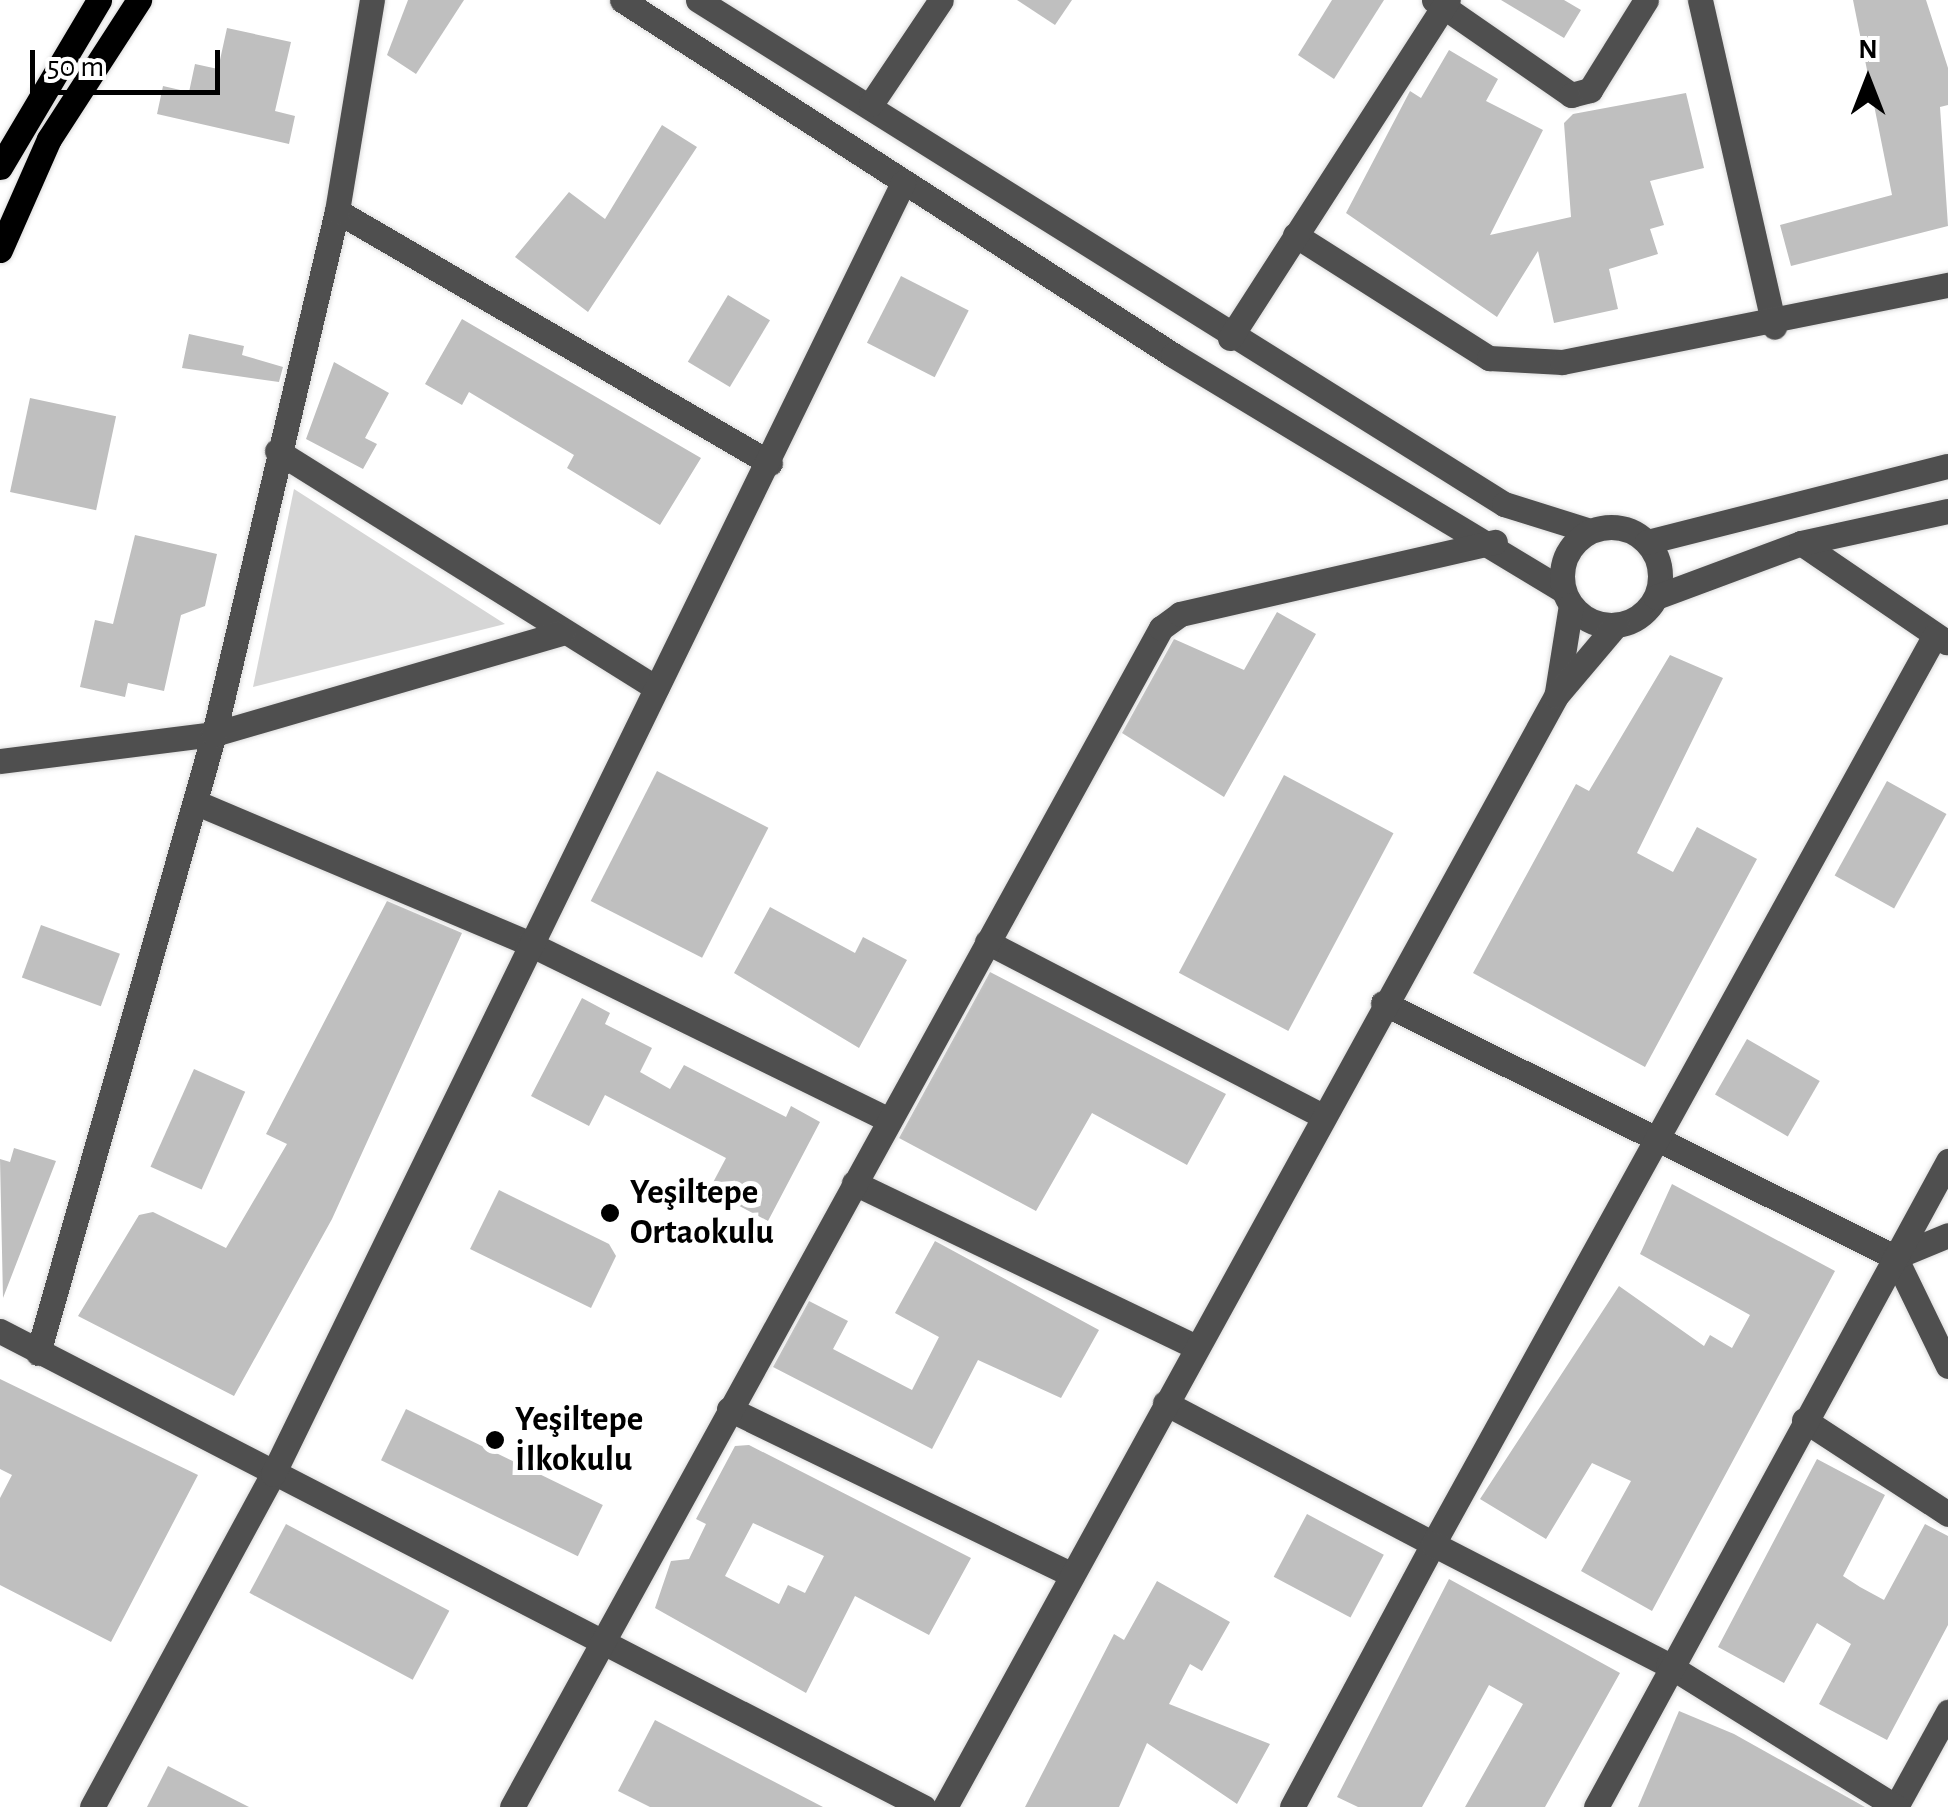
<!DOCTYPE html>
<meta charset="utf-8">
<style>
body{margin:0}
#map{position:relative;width:1948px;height:1807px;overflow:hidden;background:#fff;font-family:"Alegreya Sans",sans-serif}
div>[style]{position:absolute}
.green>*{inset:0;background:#d6d6d6}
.building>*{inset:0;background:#bfbfbf;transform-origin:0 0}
.roads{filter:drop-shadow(0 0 2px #dbdbdb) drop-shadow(0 0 2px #dbdbdb)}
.minor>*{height:25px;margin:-12.5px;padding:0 12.5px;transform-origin:12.5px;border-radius:12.5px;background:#4f4f4f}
.minor>.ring{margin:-12.5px;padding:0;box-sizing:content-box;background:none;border:25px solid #4f4f4f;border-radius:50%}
.major>*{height:25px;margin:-12.5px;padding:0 12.5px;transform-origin:12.5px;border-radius:12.5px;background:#000}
.dots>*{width:28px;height:28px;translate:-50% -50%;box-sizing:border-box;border:5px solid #fff;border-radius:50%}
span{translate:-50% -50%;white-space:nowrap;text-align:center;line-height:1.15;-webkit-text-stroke:10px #fff;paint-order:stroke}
.poi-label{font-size:35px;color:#000;font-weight:700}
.left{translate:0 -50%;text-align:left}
.north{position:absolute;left:1818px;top:30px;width:100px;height:100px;-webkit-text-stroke:8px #fff;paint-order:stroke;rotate:0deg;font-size:28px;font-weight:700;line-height:40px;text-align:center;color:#000}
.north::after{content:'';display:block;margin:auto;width:35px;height:45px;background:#000;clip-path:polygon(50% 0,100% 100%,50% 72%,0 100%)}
.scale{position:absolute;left:30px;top:50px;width:190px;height:45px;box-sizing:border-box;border:5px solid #000;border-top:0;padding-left:12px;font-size:30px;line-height:35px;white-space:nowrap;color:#000;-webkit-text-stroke:8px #fff;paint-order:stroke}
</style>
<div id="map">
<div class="green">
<i style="clip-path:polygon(294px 489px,505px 624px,253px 687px)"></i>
</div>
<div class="building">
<i style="clip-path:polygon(408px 0,464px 0,416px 74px,387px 55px)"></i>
<i style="clip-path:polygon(1017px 0,1072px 0,1055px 25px)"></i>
<i style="clip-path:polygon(1332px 0,1384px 0,1334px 79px,1298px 55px)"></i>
<i style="clip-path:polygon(1501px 0,1564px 0,1581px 10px,1564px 38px)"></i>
<i style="clip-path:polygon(1853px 0,1926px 0,1948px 68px,1948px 105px,1940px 107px,1948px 226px,1791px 266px,1780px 225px,1892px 195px)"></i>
<i style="clip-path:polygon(227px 28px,291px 42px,275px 111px,295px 116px,289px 144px,157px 114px,163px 86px,189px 92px,195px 64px,218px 69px)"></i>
<i style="clip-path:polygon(1449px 50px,1498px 79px,1486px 101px,1543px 130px,1490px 235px,1571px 217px,1564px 123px,1573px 114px,1686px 93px,1704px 168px,1650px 181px,1664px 225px,1650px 229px,1658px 254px,1609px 269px,1618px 309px,1554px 323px,1538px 251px,1497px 317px,1346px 213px,1410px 91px,1421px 98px)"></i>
<i style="clip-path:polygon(662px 125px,697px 147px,588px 312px,515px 257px,569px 192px,605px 219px)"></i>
<i style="left:901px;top:276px;width:76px;height:75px;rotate:27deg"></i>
<i style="left:728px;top:295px;width:49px;height:78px;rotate:31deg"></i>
<i style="clip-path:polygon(462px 319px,701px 458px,660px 525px,567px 468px,574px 455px,469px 392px,462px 405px,425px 384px)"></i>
<i style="clip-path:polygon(189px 334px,244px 346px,242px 355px,283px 367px,279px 382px,182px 368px)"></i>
<i style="clip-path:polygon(334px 362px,389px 393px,365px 438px,377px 444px,363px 469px,306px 439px)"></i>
<i style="left:30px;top:398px;width:88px;height:96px;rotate:12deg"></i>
<i style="clip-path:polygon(135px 535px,217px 554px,205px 606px,181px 615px,164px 691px,128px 683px,125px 697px,80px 687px,95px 620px,113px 624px)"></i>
<i style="clip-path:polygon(1277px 612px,1316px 634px,1224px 797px,1122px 733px,1174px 639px,1244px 670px)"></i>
<i style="clip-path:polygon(1670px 655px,1723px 678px,1637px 853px,1673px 872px,1697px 827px,1757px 859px,1645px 1067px,1473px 973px,1576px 784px,1589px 791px)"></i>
<i style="left:657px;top:771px;width:125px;height:146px;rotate:27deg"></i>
<i style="left:1284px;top:775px;width:124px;height:224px;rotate:28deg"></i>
<i style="left:1887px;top:781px;width:68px;height:108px;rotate:29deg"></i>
<i style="clip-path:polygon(387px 901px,462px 933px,332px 1219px,234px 1396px,78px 1316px,139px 1215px,153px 1212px,226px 1248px,287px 1144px,266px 1134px)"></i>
<i style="clip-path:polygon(770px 907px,855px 953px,863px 937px,907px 960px,859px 1048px,734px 973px)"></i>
<i style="left:41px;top:925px;width:84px;height:56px;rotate:20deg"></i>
<i style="clip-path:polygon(990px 972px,1226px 1094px,1187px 1165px,1092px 1113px,1036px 1211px,899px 1138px)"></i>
<i style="clip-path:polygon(582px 998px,610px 1013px,605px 1024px,652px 1048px,640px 1072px,670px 1089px,684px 1065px,786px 1117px,791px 1106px,820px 1122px,768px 1221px,709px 1190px,726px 1158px,605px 1095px,589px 1126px,531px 1096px)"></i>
<i style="left:1747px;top:1039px;width:84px;height:64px;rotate:30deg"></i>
<i style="left:194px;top:1069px;width:56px;height:107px;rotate:24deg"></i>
<i style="clip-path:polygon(14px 1148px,56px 1161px,3px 1298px,0 1159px,10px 1162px)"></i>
<i style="clip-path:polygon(1672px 1184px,1835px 1271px,1652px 1611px,1581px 1571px,1631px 1481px,1592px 1463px,1546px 1539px,1480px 1499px,1619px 1286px,1704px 1346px,1710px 1335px,1732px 1348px,1750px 1315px,1640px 1254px)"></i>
<i style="clip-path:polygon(499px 1190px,609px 1244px,616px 1256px,591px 1308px,470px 1249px)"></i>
<i style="clip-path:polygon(935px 1241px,1099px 1330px,1061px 1398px,978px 1360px,932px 1449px,773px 1367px,809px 1301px,848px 1321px,833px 1349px,912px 1390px,939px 1337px,895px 1313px)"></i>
<i style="clip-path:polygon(0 1379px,198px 1475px,111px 1642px,0 1585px,0 1498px,12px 1475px,0 1469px)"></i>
<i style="left:406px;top:1409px;width:219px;height:57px;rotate:26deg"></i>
<i style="clip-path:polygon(evenodd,749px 1445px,971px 1558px,929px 1635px,855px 1596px,806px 1693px,655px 1608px,671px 1561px,689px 1559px,706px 1524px,696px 1519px,735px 1446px,749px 1445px,753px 1523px,824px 1556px,805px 1593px,788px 1585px,779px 1604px,725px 1576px,753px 1523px)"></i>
<i style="clip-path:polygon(1817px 1459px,1885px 1495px,1843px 1576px,1860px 1587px,1884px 1600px,1925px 1524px,1948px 1536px,1948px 1625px,1887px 1740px,1819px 1704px,1851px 1644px,1817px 1623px,1784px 1683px,1718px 1647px)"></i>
<i style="left:1307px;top:1514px;width:87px;height:71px;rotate:28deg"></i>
<i style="left:286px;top:1524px;width:185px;height:78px;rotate:28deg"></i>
<i style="clip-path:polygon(1449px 1579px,1620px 1673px,1545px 1807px,1465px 1807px,1523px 1704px,1489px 1685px,1422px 1807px,1358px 1807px,1337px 1797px)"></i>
<i style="clip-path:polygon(1157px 1581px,1230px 1622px,1202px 1671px,1190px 1664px,1169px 1704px,1270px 1744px,1237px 1804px,1147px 1743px,1119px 1807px,1025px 1807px,1114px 1634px,1124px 1640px)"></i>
<i style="clip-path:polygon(1679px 1711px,1734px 1734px,1865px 1807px,1638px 1807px)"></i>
<i style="clip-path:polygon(655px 1720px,823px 1807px,650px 1807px,618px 1791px)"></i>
<i style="clip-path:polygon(168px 1766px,249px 1807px,147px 1807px)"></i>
</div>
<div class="roads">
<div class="minor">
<i style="left:622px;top:0;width:655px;rotate:32.79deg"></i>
<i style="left:1173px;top:355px;width:455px;rotate:31.1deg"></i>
<i style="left:698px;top:0;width:951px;rotate:32.02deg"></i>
<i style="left:1504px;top:504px;width:90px;rotate:17.4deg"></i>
<i style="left:1434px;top:0;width:167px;rotate:34.7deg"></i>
<i style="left:1571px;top:95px;width:20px;rotate:-15deg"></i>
<i style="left:1590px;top:90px;width:106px;rotate:-58.1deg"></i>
<i style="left:1700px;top:0;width:335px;rotate:77.2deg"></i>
<i style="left:871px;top:104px;width:125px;rotate:-56.1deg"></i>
<i style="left:337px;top:211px;width:501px;rotate:30.2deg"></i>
<i style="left:1295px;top:235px;width:230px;rotate:32.4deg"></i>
<i style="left:1489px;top:358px;width:73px;rotate:3.1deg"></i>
<i style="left:1562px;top:362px;width:394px;rotate:-11.3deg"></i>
<i style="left:1230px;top:338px;width:402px;rotate:-57.2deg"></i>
<i style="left:277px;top:451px;width:447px;rotate:32deg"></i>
<i class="ring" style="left:1562px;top:527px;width:73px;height:73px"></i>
<i style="left:1647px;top:542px;width:310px;rotate:-14.2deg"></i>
<i style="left:1801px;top:543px;width:176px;rotate:34.3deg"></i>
<i style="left:1656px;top:597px;width:155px;rotate:-20.4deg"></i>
<i style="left:1801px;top:543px;width:150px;rotate:-12.3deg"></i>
<i style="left:1557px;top:692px;width:88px;rotate:-80.9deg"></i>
<i style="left:0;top:761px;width:216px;rotate:-7.2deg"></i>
<i style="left:214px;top:734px;width:362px;rotate:-16.2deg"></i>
<i style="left:197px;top:803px;width:362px;rotate:22.9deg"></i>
<i style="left:530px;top:944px;width:400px;rotate:26.1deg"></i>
<i style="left:987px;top:942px;width:377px;rotate:27.4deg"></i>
<i style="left:1383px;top:1003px;width:572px;rotate:26.39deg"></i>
<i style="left:1895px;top:1257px;width:121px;rotate:64.1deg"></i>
<i style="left:854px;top:1183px;width:379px;rotate:25.6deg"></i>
<i style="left:1895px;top:1257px;width:57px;rotate:-22.5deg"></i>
<i style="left:0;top:1331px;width:1039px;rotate:27.28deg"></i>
<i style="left:38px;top:1353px;width:644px;rotate:-74.13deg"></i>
<i style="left:214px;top:734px;width:537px;rotate:-76.77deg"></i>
<i style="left:337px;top:211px;width:214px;rotate:-80.6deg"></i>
<i style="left:1165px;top:1403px;width:303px;rotate:27.7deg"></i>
<i style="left:1433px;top:1544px;width:1038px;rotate:-61.09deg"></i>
<i style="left:729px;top:1409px;width:381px;rotate:25.8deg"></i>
<i style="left:1804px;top:1420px;width:172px;rotate:33.1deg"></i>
<i style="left:1899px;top:1801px;width:102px;rotate:-61.2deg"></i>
<i style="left:92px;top:1807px;width:379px;rotate:-61.5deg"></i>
<i style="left:273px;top:1474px;width:1437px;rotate:-63.99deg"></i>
<i style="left:512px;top:1807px;width:1346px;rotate:-61.17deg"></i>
<i style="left:1161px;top:628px;width:24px;rotate:-36deg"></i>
<i style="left:1180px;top:614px;width:323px;rotate:-12.9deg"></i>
<i style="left:945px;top:1807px;width:1268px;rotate:-61.19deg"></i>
<i style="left:1556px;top:696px;width:93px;rotate:-49.8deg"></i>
<i style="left:1292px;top:1807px;width:298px;rotate:-61.8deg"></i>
<i style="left:1433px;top:1544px;width:264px;rotate:27.2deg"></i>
<i style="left:1668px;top:1665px;width:269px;rotate:31.9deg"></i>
<i style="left:1596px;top:1807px;width:736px;rotate:-61.41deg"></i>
</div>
<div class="major">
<i style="left:0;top:167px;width:194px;rotate:-59.3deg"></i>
<i style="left:0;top:250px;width:121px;rotate:-66.2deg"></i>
<i style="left:49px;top:139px;width:166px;rotate:-57.1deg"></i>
</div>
</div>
<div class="dots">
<i style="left:610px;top:1213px;background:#000"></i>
<i style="left:495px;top:1440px;background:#000"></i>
</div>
<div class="poi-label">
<span class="left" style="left:630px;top:1213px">Yeşiltepe<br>Ortaokulu</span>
<span class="left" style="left:515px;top:1440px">Yeşiltepe<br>İlkokulu</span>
</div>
<div class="north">N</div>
<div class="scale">50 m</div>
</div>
